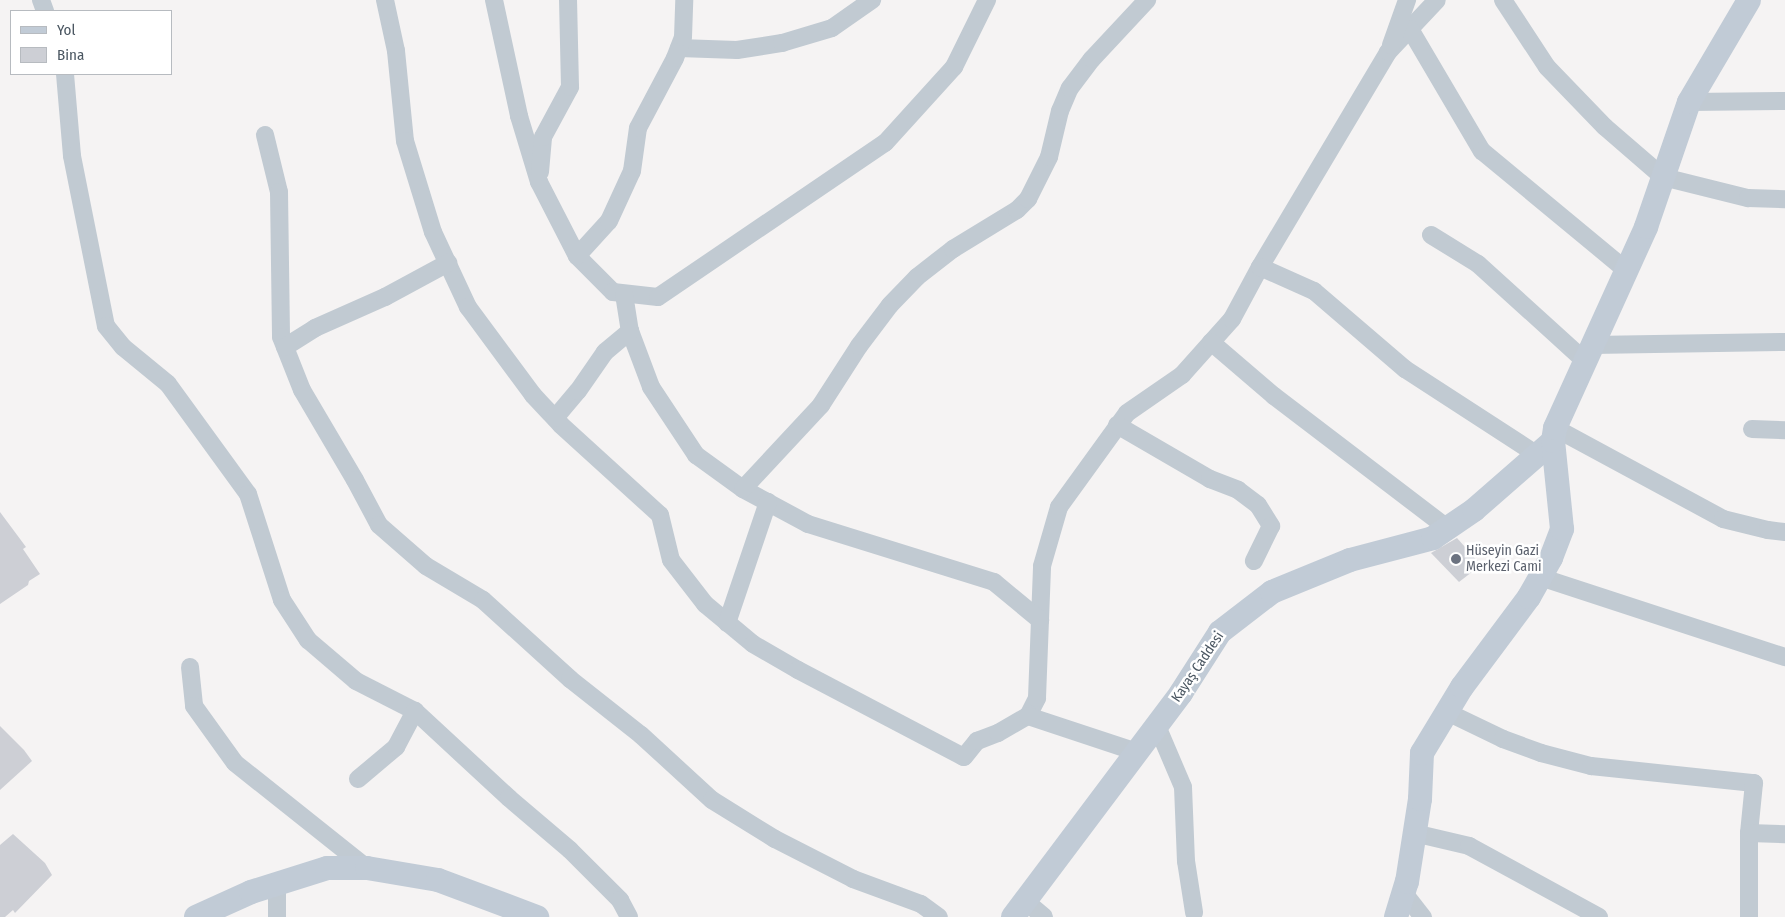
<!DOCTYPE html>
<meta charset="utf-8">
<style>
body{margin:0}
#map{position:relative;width:1785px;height:917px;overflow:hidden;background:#f5f3f3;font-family:"Fira Sans Condensed",sans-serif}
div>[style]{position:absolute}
.building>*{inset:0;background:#cdcfd5}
.street>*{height:18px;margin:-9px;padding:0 9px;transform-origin:9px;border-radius:9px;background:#c1cad2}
.secondary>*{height:24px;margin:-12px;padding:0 12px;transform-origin:12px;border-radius:12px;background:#c1cbd6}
.dots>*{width:14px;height:14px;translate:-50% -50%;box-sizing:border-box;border:2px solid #fff;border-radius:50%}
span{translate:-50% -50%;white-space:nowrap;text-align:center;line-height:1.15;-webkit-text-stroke:5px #fff;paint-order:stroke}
.worship-label{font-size:14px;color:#5b616d}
.left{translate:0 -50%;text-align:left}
.street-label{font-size:14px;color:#4a5661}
.legend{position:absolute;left:10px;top:10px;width:162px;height:65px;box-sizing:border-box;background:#fff;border:1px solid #b7bbc0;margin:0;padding:6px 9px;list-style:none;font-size:15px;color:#4a5661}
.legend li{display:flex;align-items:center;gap:10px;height:25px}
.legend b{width:25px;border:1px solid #b7bbc0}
</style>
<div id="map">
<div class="building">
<i style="clip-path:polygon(0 512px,26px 547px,23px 549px,40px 574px,29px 581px,28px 585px,0 604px)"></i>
<i style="clip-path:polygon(1457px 538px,1481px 565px,1459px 582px,1431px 553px)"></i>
<i style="clip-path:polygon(0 726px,24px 750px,32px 761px,0 790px)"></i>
<i style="clip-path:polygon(13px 834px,45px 863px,52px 875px,15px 913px,13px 910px,5px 917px,0 917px,0 845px)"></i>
</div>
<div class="street">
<i style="left:41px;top:0;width:12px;rotate:70deg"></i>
<i style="left:385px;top:0;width:52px;rotate:77.8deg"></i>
<i style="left:396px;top:51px;width:90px;rotate:84.3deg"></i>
<i style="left:405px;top:141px;width:95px;rotate:72.9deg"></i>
<i style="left:433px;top:232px;width:83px;rotate:65deg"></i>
<i style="left:468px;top:307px;width:109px;rotate:53.5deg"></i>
<i style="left:533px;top:395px;width:41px;rotate:47deg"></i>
<i style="left:561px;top:425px;width:134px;rotate:42.3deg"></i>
<i style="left:660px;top:515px;width:46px;rotate:76.3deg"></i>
<i style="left:671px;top:560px;width:56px;rotate:52.3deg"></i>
<i style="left:705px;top:604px;width:62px;rotate:39.8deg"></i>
<i style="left:753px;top:644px;width:52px;rotate:30deg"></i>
<i style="left:798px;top:670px;width:187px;rotate:27.7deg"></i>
<i style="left:964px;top:757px;width:21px;rotate:-51deg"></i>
<i style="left:977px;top:741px;width:22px;rotate:-21deg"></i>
<i style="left:998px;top:733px;width:34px;rotate:-30deg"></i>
<i style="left:1028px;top:716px;width:20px;rotate:-63deg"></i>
<i style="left:1037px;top:698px;width:132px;rotate:-87.8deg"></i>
<i style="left:1042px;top:566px;width:61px;rotate:-73.9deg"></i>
<i style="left:1059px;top:507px;width:116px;rotate:-54.1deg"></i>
<i style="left:1127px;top:413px;width:67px;rotate:-34.6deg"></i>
<i style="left:1182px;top:375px;width:75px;rotate:-48.2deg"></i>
<i style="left:1232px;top:319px;width:59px;rotate:-61.7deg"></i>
<i style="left:1260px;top:267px;width:250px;rotate:-59.2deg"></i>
<i style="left:1388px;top:52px;width:71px;rotate:-46.7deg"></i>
<i style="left:494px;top:0;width:119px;rotate:77.8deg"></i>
<i style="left:519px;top:116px;width:69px;rotate:73.1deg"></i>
<i style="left:539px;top:182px;width:83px;rotate:62.8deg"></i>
<i style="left:577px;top:256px;width:51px;rotate:45deg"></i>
<i style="left:613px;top:292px;width:45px;rotate:6.3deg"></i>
<i style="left:658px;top:297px;width:274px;rotate:-34.2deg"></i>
<i style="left:885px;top:143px;width:103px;rotate:-47.8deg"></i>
<i style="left:954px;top:67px;width:75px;rotate:-63.8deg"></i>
<i style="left:1503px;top:0;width:80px;rotate:56.7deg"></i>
<i style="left:1547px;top:67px;width:83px;rotate:46deg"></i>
<i style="left:1605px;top:127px;width:77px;rotate:40.8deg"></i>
<i style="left:1663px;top:177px;width:88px;rotate:13.9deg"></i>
<i style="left:1748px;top:198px;width:37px;rotate:2deg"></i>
<i style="left:1410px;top:29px;width:142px;rotate:59.5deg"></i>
<i style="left:1482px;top:151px;width:187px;rotate:39.6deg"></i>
<i style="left:1391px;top:45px;width:48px;rotate:-70.4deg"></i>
<i style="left:679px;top:48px;width:58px;rotate:2deg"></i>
<i style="left:737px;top:50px;width:46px;rotate:-8.8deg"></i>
<i style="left:782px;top:43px;width:52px;rotate:-16.7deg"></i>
<i style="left:832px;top:28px;width:49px;rotate:-35deg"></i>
<i style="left:65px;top:74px;width:82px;rotate:85.1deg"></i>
<i style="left:72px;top:156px;width:173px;rotate:78.7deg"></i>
<i style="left:106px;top:326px;width:27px;rotate:51deg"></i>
<i style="left:123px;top:347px;width:58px;rotate:39.4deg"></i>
<i style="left:168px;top:384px;width:136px;rotate:54deg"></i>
<i style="left:248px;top:494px;width:111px;rotate:72.2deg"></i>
<i style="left:282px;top:600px;width:48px;rotate:57deg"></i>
<i style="left:308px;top:640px;width:63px;rotate:40.5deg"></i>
<i style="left:356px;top:681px;width:66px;rotate:27deg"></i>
<i style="left:415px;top:711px;width:128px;rotate:42.8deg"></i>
<i style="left:509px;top:798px;width:80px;rotate:40.4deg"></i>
<i style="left:570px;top:850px;width:71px;rotate:45deg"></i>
<i style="left:620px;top:900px;width:19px;rotate:62deg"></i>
<i style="left:1689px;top:102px;width:96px;rotate:-0.6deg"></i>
<i style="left:265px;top:135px;width:59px;rotate:76.2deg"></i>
<i style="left:279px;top:192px;width:145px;rotate:89.2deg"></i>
<i style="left:281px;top:337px;width:57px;rotate:68.4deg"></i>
<i style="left:302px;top:390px;width:104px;rotate:59.5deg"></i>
<i style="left:355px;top:480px;width:51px;rotate:61.9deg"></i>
<i style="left:379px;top:525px;width:62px;rotate:41.1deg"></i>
<i style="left:426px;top:566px;width:66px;rotate:30.8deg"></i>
<i style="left:483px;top:600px;width:118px;rotate:42.2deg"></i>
<i style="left:570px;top:679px;width:90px;rotate:38.3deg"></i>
<i style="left:641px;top:735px;width:96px;rotate:42.5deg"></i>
<i style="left:712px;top:800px;width:74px;rotate:31.8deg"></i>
<i style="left:775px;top:839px;width:88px;rotate:27.1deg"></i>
<i style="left:853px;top:879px;width:72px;rotate:20.2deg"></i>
<i style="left:921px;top:904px;width:22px;rotate:36deg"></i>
<i style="left:540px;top:172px;width:35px;rotate:-85deg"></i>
<i style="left:543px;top:137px;width:57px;rotate:-61.6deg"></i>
<i style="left:570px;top:87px;width:87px;rotate:-91.3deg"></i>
<i style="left:1431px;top:235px;width:55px;rotate:31.7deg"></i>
<i style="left:1478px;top:264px;width:144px;rotate:42.2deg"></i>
<i style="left:577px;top:256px;width:47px;rotate:-47.6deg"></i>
<i style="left:609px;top:221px;width:55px;rotate:-65.3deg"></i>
<i style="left:632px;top:171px;width:43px;rotate:-82.1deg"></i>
<i style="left:638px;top:128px;width:79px;rotate:-62.1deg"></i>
<i style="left:675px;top:58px;width:22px;rotate:-69deg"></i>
<i style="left:683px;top:37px;width:37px;rotate:-88deg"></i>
<i style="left:1260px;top:267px;width:59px;rotate:24deg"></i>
<i style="left:1314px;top:291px;width:120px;rotate:40.6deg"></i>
<i style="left:1405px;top:369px;width:156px;rotate:33deg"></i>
<i style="left:624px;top:294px;width:37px;rotate:81deg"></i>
<i style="left:630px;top:331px;width:60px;rotate:69.4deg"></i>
<i style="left:651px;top:387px;width:82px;rotate:56.5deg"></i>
<i style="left:696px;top:455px;width:58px;rotate:35.9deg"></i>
<i style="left:743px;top:489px;width:74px;rotate:28.3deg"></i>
<i style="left:808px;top:524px;width:195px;rotate:17.3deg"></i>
<i style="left:994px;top:582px;width:60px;rotate:39.6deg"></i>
<i style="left:1211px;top:342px;width:83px;rotate:40.6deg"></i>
<i style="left:1274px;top:396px;width:218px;rotate:37.3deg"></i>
<i style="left:1592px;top:345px;width:193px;rotate:-0.9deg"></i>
<i style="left:285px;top:347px;width:36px;rotate:-32deg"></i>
<i style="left:315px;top:328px;width:77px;rotate:-23.9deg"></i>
<i style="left:385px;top:297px;width:72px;rotate:-28.4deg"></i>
<i style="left:555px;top:418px;width:35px;rotate:-50deg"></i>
<i style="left:578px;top:391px;width:47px;rotate:-55.3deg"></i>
<i style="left:605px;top:352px;width:33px;rotate:-40deg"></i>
<i style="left:1117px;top:425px;width:108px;rotate:30.1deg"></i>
<i style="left:1210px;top:479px;width:30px;rotate:21deg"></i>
<i style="left:1238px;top:490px;width:25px;rotate:37deg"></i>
<i style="left:1258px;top:505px;width:25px;rotate:58deg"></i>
<i style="left:1271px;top:526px;width:39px;rotate:116deg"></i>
<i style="left:1555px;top:428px;width:191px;rotate:28.4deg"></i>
<i style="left:1723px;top:519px;width:46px;rotate:13.7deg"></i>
<i style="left:1768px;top:530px;width:17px;rotate:7deg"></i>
<i style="left:1752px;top:429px;width:33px;rotate:2deg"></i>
<i style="left:743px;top:489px;width:115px;rotate:-47.1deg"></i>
<i style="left:821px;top:405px;width:70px;rotate:-57.2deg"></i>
<i style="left:859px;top:346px;width:51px;rotate:-52.9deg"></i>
<i style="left:890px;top:305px;width:39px;rotate:-46deg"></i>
<i style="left:917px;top:277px;width:46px;rotate:-37.9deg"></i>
<i style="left:953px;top:249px;width:75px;rotate:-31.4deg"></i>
<i style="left:1017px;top:210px;width:16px;rotate:-45deg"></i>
<i style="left:1028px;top:199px;width:47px;rotate:-63.4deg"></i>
<i style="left:1049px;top:157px;width:47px;rotate:-76.6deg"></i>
<i style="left:1060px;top:111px;width:25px;rotate:-67deg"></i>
<i style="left:1070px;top:88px;width:36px;rotate:-53deg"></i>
<i style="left:1092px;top:59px;width:81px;rotate:-47deg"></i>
<i style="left:1540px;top:577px;width:258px;rotate:18.1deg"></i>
<i style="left:727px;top:623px;width:128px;rotate:-71.3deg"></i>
<i style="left:190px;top:667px;width:39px;rotate:84deg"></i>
<i style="left:194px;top:706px;width:70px;rotate:54.3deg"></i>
<i style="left:235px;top:763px;width:169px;rotate:38.5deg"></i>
<i style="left:1447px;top:712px;width:62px;rotate:25.7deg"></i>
<i style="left:1503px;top:739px;width:40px;rotate:20.2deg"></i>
<i style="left:1541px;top:753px;width:52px;rotate:14.6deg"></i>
<i style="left:1591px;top:766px;width:164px;rotate:6deg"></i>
<i style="left:1754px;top:783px;width:50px;rotate:95.7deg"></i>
<i style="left:1749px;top:833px;width:84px;rotate:90deg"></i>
<i style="left:1028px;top:716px;width:115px;rotate:18.3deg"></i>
<i style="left:1157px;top:726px;width:66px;rotate:66.9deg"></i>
<i style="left:1183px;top:787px;width:74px;rotate:87.7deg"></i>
<i style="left:1186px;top:861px;width:52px;rotate:81.1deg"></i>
<i style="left:358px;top:779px;width:50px;rotate:-40.1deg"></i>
<i style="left:396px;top:747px;width:41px;rotate:-62.2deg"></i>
<i style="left:1414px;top:833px;width:57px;rotate:13.3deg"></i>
<i style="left:1469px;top:846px;width:148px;rotate:28.6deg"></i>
<i style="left:1749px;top:833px;width:36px;rotate:2deg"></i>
<i style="left:277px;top:884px;width:33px;rotate:90deg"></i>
<i style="left:1404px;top:893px;width:31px;rotate:52deg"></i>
<i style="left:1024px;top:900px;width:26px;rotate:40deg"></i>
</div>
<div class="secondary">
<i style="left:196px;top:917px;width:60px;rotate:-24.4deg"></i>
<i style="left:251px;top:892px;width:80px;rotate:-17.5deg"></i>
<i style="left:327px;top:868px;width:40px"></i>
<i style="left:367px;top:868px;width:72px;rotate:9.6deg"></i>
<i style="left:438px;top:880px;width:106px;rotate:20.5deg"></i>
<i style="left:1013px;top:917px;width:280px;rotate:-53.1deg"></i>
<i style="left:1181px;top:693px;width:72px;rotate:-57.4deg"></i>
<i style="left:1220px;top:632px;width:66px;rotate:-37.6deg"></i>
<i style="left:1272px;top:592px;width:84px;rotate:-22.3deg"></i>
<i style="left:1350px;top:560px;width:86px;rotate:-14.8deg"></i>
<i style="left:1433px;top:538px;width:50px;rotate:-34.3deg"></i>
<i style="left:1474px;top:510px;width:105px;rotate:-41.1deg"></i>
<i style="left:1396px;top:917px;width:37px;rotate:-73deg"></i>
<i style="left:1407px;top:882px;width:84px;rotate:-81.1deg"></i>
<i style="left:1420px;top:799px;width:46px;rotate:-87.5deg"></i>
<i style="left:1422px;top:753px;width:77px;rotate:-58.8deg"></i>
<i style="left:1462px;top:687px;width:112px;rotate:-53.3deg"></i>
<i style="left:1529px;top:597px;width:45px;rotate:-60.6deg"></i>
<i style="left:1551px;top:558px;width:31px;rotate:-69deg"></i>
<i style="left:1562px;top:529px;width:88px;rotate:-95.8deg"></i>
<i style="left:1553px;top:441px;width:13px;rotate:-81deg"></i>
<i style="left:1555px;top:428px;width:221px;rotate:-65.6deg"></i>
<i style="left:1646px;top:227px;width:132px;rotate:-71deg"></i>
<i style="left:1689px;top:102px;width:118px;rotate:-59.5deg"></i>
</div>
<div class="dots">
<i style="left:1456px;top:559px;background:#6b7280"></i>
</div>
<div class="worship-label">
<span class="left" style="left:1466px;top:559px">Hüseyin Gazi<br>Merkezi Cami</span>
</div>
<div class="street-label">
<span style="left:1198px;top:667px;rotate:-56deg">Kayaş Caddesi</span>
</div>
<ul class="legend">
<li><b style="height:6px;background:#c1cbd6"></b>Yol</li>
<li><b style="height:14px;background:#cdcfd5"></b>Bina</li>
</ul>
</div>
